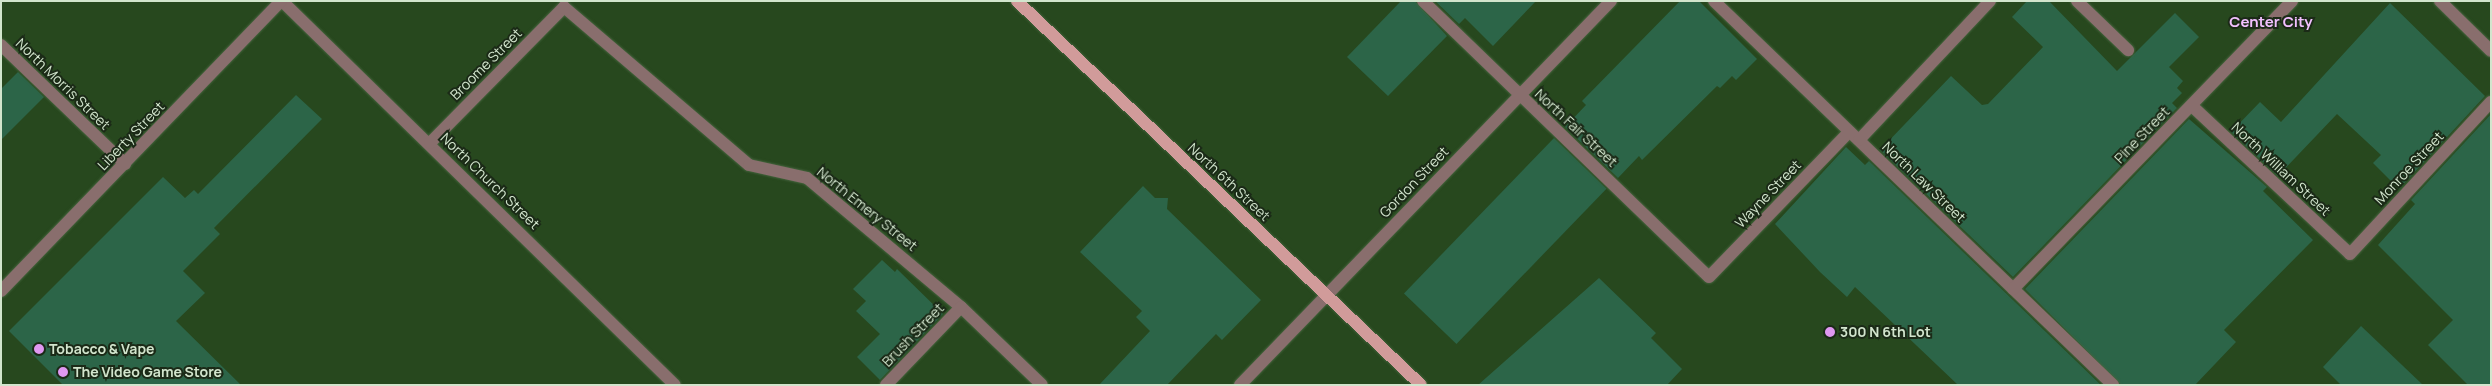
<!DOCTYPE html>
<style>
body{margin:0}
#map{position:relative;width:2492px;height:386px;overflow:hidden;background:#27481e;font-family:Manrope,sans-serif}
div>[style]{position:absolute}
.building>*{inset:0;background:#2c6548;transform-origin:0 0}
.roads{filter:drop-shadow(0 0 1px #46643e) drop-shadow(0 0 1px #46643e)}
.minor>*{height:12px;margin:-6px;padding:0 6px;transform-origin:6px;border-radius:6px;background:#896e6d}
.major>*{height:12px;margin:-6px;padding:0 6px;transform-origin:6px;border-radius:6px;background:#d19b9a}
.dots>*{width:14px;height:14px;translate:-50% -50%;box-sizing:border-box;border:2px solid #1b2a17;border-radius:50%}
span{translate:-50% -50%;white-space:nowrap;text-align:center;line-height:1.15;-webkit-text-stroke:4px #1b2a17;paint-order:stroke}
.street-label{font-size:14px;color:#d2e5cd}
.poi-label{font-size:14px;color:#d2e5cd;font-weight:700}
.left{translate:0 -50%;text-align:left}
.neighbourhood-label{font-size:15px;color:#f2c0ff;font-weight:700}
.frame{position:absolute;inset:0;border:2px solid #d2e5cd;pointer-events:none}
</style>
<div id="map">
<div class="building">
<i style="clip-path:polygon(1401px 1px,1415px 1px,1447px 36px,1388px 96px,1347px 57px)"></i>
<i style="clip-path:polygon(1435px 1px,1536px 1px,1493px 46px,1465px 18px,1459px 24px)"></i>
<i style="clip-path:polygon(1680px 1px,1699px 1px,1757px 59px,1736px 80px,1732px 76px,1720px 88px,1717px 86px,1642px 160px,1639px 156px,1618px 178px,1565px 127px,1586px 105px,1582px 101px)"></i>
<i style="clip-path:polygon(2027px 1px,2049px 1px,2117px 71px,2175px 13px,2199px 37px,2169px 67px,2183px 81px,2177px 88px,2182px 93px,2172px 103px,2177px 108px,2013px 277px,1880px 150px,1951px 76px,1982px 105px,1988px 104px,2043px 47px,2012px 17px)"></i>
<i style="clip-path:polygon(2390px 3px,2485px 96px,2399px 189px,2373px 163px,2381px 155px,2337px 114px,2278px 176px,2231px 132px,2260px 102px,2281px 122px)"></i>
<i style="clip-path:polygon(18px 72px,44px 97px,1px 140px,1px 89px)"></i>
<i style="clip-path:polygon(296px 95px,322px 119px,214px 228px,220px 234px,183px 271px,205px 293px,176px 321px,241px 385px,63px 385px,9px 331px,163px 177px,185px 198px,194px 190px,198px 194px)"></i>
<i style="clip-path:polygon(2491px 114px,2491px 385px,2468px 385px,2428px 345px,2453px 320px,2378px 245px,2415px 204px,2411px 200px)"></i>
<i style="clip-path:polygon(2189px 119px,2267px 187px,2263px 191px,2313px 240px,2224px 330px,2236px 342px,2195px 385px,2121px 385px,2025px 289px)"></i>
<i style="left:1554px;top:138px;width:73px;height:216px;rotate:44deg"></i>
<i style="clip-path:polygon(1846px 147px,1865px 165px,1869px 161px,2101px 385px,1958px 385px,1855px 287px,1847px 297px,1820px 272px,1775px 224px)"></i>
<i style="clip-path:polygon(1143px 186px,1155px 198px,1168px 198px,1167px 209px,1261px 300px,1222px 340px,1216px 334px,1167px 385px,1099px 385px,1150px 331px,1136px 317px,1142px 311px,1080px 252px)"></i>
<i style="clip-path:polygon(882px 260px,895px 272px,897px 269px,943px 314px,880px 380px,857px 357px,880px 334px,856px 311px,866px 301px,853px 289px)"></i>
<i style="clip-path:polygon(1599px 278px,1656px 333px,1651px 338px,1682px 369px,1667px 385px,1478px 385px)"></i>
<i style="clip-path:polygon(2361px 326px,2423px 385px,2341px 385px,2323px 367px)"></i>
</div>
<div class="roads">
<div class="minor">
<i style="left:282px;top:1px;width:549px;rotate:44.34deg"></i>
<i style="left:1423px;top:1px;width:397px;rotate:44deg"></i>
<i style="left:1709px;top:277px;width:202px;rotate:-46deg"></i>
<i style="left:1714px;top:1px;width:554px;rotate:43.9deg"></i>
<i style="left:2077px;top:1px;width:71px;rotate:43.9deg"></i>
<i style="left:2440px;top:1px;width:71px;rotate:44.4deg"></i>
<i style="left:1px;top:45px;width:172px;rotate:43.8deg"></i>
<i style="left:2192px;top:106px;width:216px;rotate:43.1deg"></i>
<i style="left:2350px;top:254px;width:207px;rotate:-47.2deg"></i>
<i style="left:1859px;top:140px;width:191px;rotate:-46.7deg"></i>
<i style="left:430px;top:143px;width:191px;rotate:-45.4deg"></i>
<i style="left:564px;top:7px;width:243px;rotate:40.5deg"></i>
<i style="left:749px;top:165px;width:59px;rotate:12.6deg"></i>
<i style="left:807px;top:178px;width:201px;rotate:40deg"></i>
<i style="left:961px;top:307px;width:112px;rotate:43.9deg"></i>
<i style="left:2013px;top:289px;width:401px;rotate:-45.9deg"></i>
<i style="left:1px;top:291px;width:403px;rotate:-46deg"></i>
<i style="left:886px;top:385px;width:108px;rotate:-46.1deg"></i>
<i style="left:1240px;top:385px;width:534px;rotate:-45.99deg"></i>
</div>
<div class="major">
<i style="left:1017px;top:1px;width:557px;rotate:43.55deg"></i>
</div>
</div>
<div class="dots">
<i style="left:1830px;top:332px;background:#df98f1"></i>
<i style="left:39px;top:349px;background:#df98f1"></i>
<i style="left:63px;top:372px;background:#df98f1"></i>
</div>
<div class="street-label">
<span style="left:486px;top:64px;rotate:-45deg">Broome Street</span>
<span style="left:63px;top:84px;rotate:44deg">North Morris Street</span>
<span style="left:1576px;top:128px;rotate:43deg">North Fair Street</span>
<span style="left:2142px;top:135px;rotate:-46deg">Pine Street</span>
<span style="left:131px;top:136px;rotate:-46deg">Liberty Street</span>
<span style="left:2409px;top:168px;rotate:-47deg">Monroe Street</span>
<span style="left:2281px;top:169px;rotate:43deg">North William Street</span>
<span style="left:490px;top:181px;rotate:44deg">North Church Street</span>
<span style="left:1229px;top:182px;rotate:43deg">North 6th Street</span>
<span style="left:1414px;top:182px;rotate:-46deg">Gordon Street</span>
<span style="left:1924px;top:182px;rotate:44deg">North Law Street</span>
<span style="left:1768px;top:194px;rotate:-46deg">Wayne Street</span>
<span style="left:867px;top:209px;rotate:39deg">North Emery Street</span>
<span style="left:913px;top:335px;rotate:-46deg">Brush Street</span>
</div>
<div class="poi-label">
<span class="left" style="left:1840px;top:332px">300 N 6th Lot</span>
<span class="left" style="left:49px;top:349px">Tobacco &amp; Vape</span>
<span class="left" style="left:73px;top:372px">The Video Game Store</span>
</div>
<div class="neighbourhood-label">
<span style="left:2271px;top:22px">Center City</span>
</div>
<div class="frame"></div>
</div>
